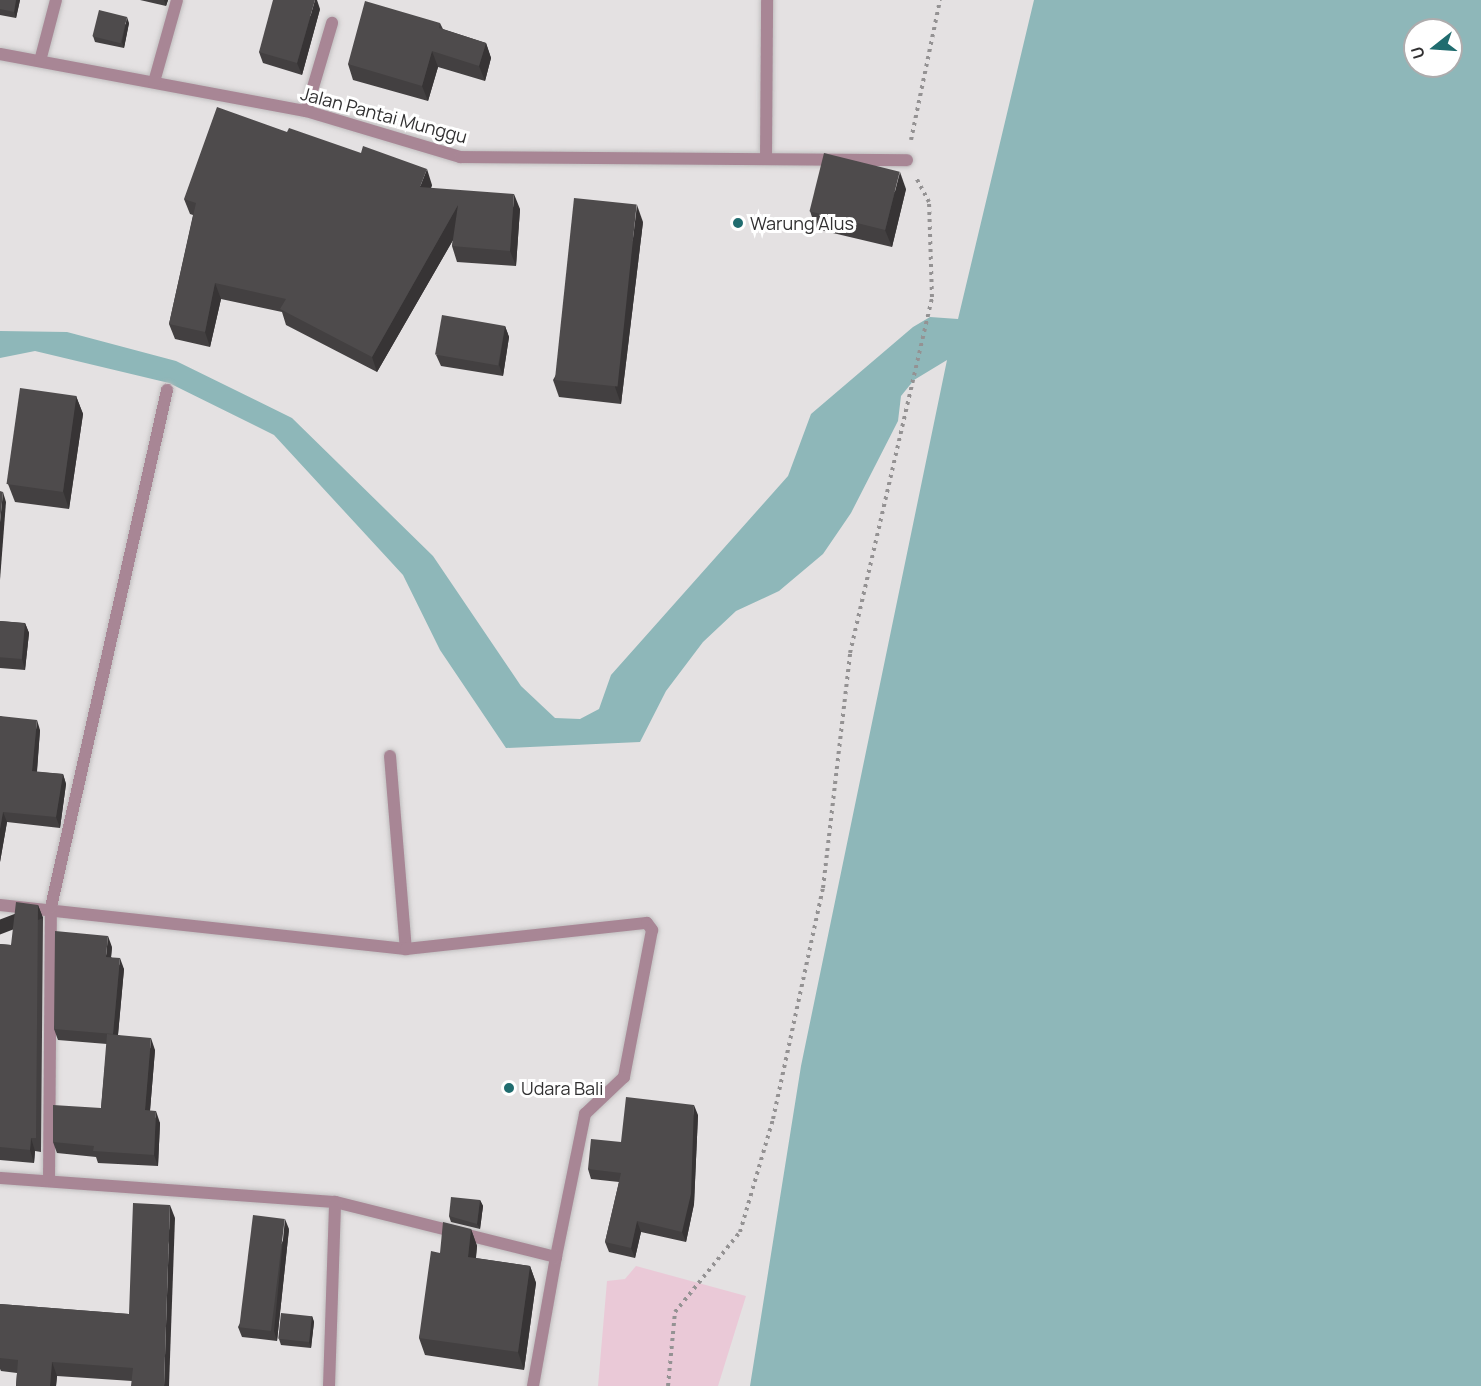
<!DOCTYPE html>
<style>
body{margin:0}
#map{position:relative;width:1481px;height:1386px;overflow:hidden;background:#e4e1e2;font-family:Manrope,sans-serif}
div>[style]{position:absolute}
.green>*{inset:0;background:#eac9d7}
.water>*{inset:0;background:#8eb7b9}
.path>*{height:4px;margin-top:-2px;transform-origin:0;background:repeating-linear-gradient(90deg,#949293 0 3px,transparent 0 7.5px)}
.roads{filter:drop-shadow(0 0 2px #c0bebf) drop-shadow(0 0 2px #c0bebf)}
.service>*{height:12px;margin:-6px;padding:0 6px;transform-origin:6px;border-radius:6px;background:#a88695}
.minor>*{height:12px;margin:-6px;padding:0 6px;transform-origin:6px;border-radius:6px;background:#a88695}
.wall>*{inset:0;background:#434041}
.shaded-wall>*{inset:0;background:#373435;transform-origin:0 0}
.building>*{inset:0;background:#4e4b4c;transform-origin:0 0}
.dots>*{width:16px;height:16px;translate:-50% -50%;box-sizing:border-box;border:3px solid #fff;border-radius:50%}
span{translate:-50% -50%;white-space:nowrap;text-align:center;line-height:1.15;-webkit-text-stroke:6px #fff;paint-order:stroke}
.street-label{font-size:18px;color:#313031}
.poi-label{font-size:18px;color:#313031}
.left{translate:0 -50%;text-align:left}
.north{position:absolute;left:1403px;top:18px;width:60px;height:60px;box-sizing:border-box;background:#fff;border:2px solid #adacad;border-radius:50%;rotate:253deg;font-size:16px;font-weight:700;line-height:24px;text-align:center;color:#313031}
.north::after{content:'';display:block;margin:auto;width:21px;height:27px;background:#206c6f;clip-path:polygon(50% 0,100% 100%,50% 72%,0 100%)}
</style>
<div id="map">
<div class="green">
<i style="clip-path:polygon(636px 1266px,746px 1296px,718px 1386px,598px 1386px,607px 1281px,625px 1279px)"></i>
</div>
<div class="water">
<i style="clip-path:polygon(evenodd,1034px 0,1481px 0,1481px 1386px,750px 1386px,801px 1066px,947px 360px,914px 380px,901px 396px,898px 421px,851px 513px,823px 554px,779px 591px,736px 611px,703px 642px,666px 691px,640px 742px,506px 748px,440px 650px,403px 575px,274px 435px,169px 383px,35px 351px,0 358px,0 331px,67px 332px,176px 361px,292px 418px,433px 556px,521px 686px,555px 718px,580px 719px,599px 709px,611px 675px,788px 476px,811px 414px,913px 327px,930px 317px,958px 319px,1034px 0,1415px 30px,1451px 30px,1451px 66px,1415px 66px,1415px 30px)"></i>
</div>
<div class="path">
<i style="left:911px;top:140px;width:143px;rotate:-78.3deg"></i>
<i style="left:668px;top:1386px;width:74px;rotate:-84.6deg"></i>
<i style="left:675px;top:1312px;width:103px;rotate:-50.9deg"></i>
<i style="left:740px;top:1232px;width:118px;rotate:-73.7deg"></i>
<i style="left:773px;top:1119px;width:236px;rotate:-77.8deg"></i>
<i style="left:823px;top:888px;width:237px;rotate:-83.4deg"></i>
<i style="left:850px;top:653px;width:365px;rotate:-77deg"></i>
<i style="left:932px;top:297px;width:95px;rotate:-91.8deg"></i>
<i style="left:929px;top:202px;width:27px;rotate:-118deg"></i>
</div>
<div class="roads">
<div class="service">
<i style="left:306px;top:111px;width:92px;rotate:-73.5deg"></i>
<i style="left:766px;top:158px;width:158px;rotate:-89.6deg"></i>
<i style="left:533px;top:1386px;width:131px;rotate:-79.9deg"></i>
</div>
<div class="minor">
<i style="left:0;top:54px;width:311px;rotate:10.6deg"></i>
<i style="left:306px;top:111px;width:161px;rotate:16.6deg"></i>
<i style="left:460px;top:157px;width:447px;rotate:0.4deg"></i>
<i style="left:40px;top:61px;width:63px;rotate:-75.3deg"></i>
<i style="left:154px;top:82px;width:85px;rotate:-74.3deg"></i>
<i style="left:390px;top:756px;width:194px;rotate:85.3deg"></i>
<i style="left:0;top:905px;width:408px;rotate:6.2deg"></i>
<i style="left:406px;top:949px;width:242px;rotate:-6.2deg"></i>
<i style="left:647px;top:923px;width:9px;rotate:54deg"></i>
<i style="left:652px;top:930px;width:150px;rotate:100.8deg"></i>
<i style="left:624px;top:1077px;width:54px;rotate:136.5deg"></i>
<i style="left:585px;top:1114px;width:146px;rotate:101.5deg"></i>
<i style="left:556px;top:1257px;width:228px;rotate:-166deg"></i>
<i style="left:335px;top:1202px;width:336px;rotate:-175.9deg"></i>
<i style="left:49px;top:1181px;width:274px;rotate:-89.6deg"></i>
<i style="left:51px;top:907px;width:530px;rotate:-77.35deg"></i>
<i style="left:329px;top:1386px;width:184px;rotate:-88.1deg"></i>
</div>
</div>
<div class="wall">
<i style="clip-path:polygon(0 0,20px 0,16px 18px,0 15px)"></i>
<i style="clip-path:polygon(140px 0,168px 0,166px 6px)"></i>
<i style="clip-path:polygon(320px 9px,302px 75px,263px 63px,259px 52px)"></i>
<i style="clip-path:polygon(129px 23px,124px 48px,95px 42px,93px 36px)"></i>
<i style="clip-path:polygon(440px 23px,443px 29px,486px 43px,491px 58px,485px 81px,438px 67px,428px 101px,353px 80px,348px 64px)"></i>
<i style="clip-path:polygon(432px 185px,431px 188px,520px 209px,516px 266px,457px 262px,452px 246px,453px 240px,377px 372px,286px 325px,282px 312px,221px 299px,210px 347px,175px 339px,169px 324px,193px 215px,190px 214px,184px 199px)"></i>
<i style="clip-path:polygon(906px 189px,892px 247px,816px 229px,810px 211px)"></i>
<i style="clip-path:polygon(643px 222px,621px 404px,559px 397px,553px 380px)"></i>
<i style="clip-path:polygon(505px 326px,509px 337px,503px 376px,441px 366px,436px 355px)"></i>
<i style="clip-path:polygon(76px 396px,83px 414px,69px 509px,15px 502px,8px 484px)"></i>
<i style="clip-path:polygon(0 621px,25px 623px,29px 633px,25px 670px,0 668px)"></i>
<i style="clip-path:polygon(0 716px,40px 730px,37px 772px,63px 774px,66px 784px,60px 828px,7px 822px,0 862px)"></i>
<i style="clip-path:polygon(38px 905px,43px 918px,41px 1152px,35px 1151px,34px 1163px,0 1160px,0 944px,11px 945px)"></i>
<i style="clip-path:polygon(112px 947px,111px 957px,124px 969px,118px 1035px,155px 1050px,150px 1111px,160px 1123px,158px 1166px,98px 1163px,96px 1157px,57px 1153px,53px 1142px,101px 1108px,107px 1044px,58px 1040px,54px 1029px)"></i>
<i style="clip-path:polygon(698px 1115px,694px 1204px,686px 1242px,641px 1232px,635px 1258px,609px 1252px,605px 1242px,619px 1182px,591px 1179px,588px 1169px,621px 1142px)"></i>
<i style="clip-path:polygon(480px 1200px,483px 1206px,480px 1229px,451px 1222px,449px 1216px)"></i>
<i style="clip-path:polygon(175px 1218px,132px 1381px,57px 1376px,56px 1386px,16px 1386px,17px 1373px,1px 1371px,0 1369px,0 1304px,129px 1314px)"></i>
<i style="clip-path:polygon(289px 1229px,277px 1341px,242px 1337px,238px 1327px)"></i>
<i style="clip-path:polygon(471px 1229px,477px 1246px,476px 1258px,530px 1266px,536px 1283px,524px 1370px,425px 1355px,419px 1338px,440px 1253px)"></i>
<i style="clip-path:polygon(312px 1316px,314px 1322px,311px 1348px,281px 1345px,279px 1339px)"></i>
</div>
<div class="shaded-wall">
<i style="clip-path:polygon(16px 0,20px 0,16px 18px,14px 12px)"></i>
<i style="clip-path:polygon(164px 0,168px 0,166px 6px)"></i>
<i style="clip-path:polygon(315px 0,317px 0,320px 9px,302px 75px,297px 63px)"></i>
<i style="clip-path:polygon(127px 17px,129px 23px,124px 48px,122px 42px)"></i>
<i style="clip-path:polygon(486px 43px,491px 58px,485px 81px,479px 66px)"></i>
<i style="clip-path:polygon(432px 51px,438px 67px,428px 101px,422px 86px)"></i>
<i style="clip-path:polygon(427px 169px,432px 185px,426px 202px,420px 187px)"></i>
<i style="clip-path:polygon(900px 172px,906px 189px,892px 247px,885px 230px)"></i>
<i style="clip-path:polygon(514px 194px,520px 209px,516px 266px,510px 251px)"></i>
<i style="clip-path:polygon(458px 205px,464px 221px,377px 372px,372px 357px)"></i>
<i style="clip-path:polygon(637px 205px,643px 222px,621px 404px,615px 387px)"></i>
<i style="clip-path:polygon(215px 283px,221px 299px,210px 347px,205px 332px)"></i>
<i style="clip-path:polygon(505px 326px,509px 337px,503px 376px,499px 365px)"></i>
<i style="clip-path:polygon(76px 396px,83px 414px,69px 509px,63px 491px)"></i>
<i style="clip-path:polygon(3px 492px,6px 502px,0 580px,0 522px)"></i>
<i style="clip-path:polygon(25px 623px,29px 633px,25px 670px,22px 659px)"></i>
<i style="clip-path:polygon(37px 720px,40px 730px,36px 782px,32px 771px)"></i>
<i style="clip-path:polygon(63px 774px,66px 784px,60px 828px,56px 817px)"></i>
<i style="clip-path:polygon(3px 812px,7px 822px,0 862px,0 829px)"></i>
<i style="left:38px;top:905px;width:14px;height:233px;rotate:69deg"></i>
<i style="clip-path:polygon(108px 936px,112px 947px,110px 968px,106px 957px)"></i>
<i style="clip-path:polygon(120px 958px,124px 969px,117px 1045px,113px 1034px)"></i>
<i style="clip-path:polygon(151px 1038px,155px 1050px,149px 1122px,145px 1110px)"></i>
<i style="clip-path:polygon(694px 1105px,698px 1115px,694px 1204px,686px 1242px,682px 1232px)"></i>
<i style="clip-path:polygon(156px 1111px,160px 1123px,158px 1166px,154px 1155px)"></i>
<i style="clip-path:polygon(31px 1138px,35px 1151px,34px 1163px,30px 1150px)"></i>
<i style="clip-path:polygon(480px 1200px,483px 1206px,480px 1229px,477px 1224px)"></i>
<i style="clip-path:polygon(170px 1205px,175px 1218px,169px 1386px,164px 1386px)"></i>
<i style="clip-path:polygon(285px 1219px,289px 1229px,277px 1341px,274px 1331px)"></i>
<i style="clip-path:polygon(637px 1221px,641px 1232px,635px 1258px,631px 1248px)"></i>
<i style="clip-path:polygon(471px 1229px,477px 1246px,474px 1274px,468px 1257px)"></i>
<i style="clip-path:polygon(530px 1266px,536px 1283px,524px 1370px,518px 1352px)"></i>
<i style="clip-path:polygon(312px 1316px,314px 1322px,311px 1348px,309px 1342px)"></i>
<i style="clip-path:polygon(52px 1362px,57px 1376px,56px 1386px,50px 1386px)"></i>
</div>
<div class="building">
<i style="clip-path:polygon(0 0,16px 0,14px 12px,0 9px)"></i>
<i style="clip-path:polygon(273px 0,315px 0,297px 63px,259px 52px)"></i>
<i style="clip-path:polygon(365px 1px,440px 23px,439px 28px,486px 43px,479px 66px,432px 51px,422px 86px,348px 64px)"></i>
<i style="left:99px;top:10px;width:29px;height:27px;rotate:14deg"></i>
<i style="clip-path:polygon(217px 107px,287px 132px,289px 128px,361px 153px,363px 146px,427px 169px,420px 187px,514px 194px,510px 251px,452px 246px,458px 205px,372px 357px,280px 309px,286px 299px,215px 283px,205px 332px,169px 324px,196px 203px,184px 199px)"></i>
<i style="left:824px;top:153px;width:78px;height:60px;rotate:14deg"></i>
<i style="left:574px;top:198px;width:63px;height:183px;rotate:6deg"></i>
<i style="left:442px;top:315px;width:64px;height:40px;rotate:10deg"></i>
<i style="left:20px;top:388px;width:57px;height:97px;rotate:8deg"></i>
<i style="clip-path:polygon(0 491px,3px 492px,0 522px)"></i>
<i style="left:0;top:621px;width:25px;height:36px;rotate:5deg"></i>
<i style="clip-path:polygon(0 716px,37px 720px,32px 771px,63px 774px,56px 817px,3px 812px,0 829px)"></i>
<i style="clip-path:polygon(16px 902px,38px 905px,36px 1138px,31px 1138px,30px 1150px,0 1147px,0 944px,11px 945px)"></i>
<i style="clip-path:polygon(55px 931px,108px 936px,106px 957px,120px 958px,113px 1034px,54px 1029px)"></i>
<i style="clip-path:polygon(107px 1034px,151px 1038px,145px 1110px,156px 1111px,154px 1155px,93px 1151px,94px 1146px,53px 1142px,53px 1105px,101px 1108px)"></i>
<i style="clip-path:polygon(626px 1097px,694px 1105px,691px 1194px,682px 1232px,637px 1221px,631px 1248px,605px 1242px,621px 1173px,588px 1169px,591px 1139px,621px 1142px)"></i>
<i style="clip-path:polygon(451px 1197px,480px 1200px,477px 1224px,449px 1216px)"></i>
<i style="clip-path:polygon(133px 1203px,170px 1205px,164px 1386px,131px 1386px,133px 1368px,52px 1362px,50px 1386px,16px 1386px,18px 1360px,0 1358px,0 1304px,129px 1314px)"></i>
<i style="left:253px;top:1215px;width:32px;height:113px;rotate:7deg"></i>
<i style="clip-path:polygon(443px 1222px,471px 1229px,468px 1257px,530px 1266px,518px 1352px,419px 1338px,431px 1251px,440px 1253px)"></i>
<i style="left:281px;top:1313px;width:31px;height:26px;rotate:6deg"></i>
</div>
<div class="dots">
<i style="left:738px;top:223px;background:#206c6f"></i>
<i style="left:509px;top:1088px;background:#206c6f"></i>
</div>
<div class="street-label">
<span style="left:384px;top:115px;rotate:15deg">Jalan Pantai Munggu</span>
</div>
<div class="poi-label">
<span class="left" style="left:750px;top:223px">Warung Alus</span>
<span class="left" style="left:521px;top:1088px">Udara Bali</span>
</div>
<div class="north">U</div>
</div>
